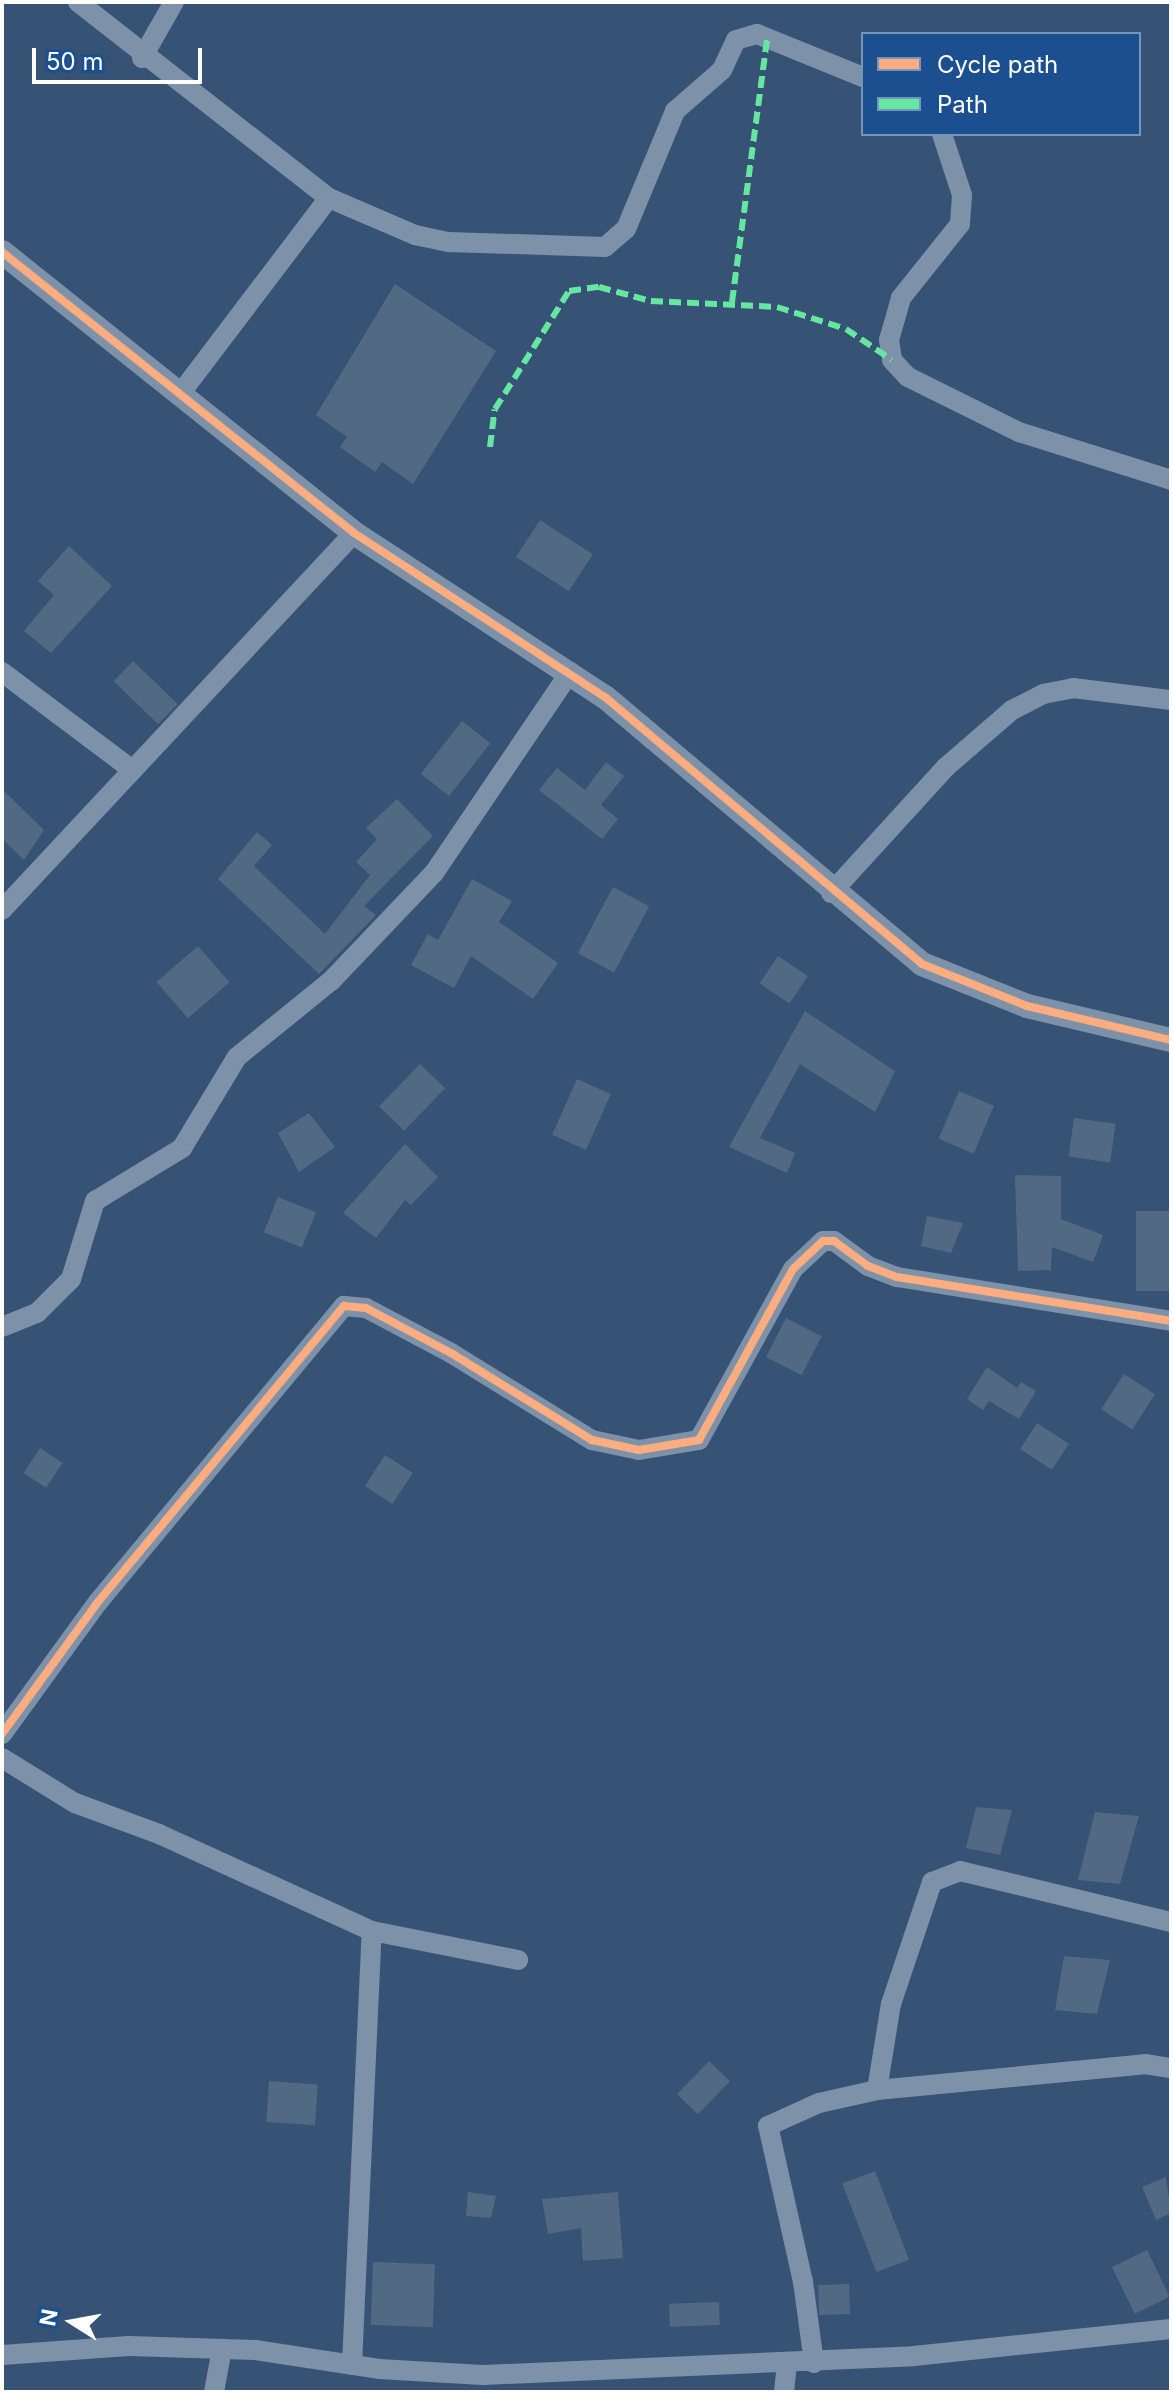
<!DOCTYPE html>
<style>
body{margin:0}
#map{position:relative;width:1173px;height:2394px;overflow:hidden;background:#365274;font-family:Inter,sans-serif}
div>[style]{position:absolute}
.building>*{inset:0;background:#526984;transform-origin:0 0}
.minor>*{height:20px;margin:-10px;padding:0 10px;transform-origin:10px;border-radius:10px;background:#7d92a8}
.tertiary>*{height:24px;margin:-12px;padding:0 12px;transform-origin:12px;border-radius:12px;background:#7d92a8}
.quiet>*{height:6px;margin-top:-3px;transform-origin:0;background:repeating-linear-gradient(90deg,#66e7a1 0 12px,transparent 0 18px)}
.cycleway>*{height:8px;margin:-4px;padding:0 4px;transform-origin:4px;border-radius:4px;background:#ffac80}
span{translate:-50% -50%;white-space:nowrap;text-align:center;line-height:1.15;-webkit-text-stroke:6px #1b4f8f;paint-order:stroke}
.frame{position:absolute;inset:0;border:4px solid #fff;pointer-events:none}
.legend{position:absolute;left:861px;top:32px;width:280px;height:104px;box-sizing:border-box;background:#1b4f8f;border:2px solid #7695bc;margin:0;padding:10px 14px;list-style:none;font-size:24px;color:#fff}
.legend li{display:flex;align-items:center;gap:16px;height:40px}
.legend b{width:40px;border:2px solid #7695bc}
.north{position:absolute;left:32px;top:2282px;width:80px;height:80px;-webkit-text-stroke:6px #1b4f8f;paint-order:stroke;rotate:281deg;font-size:22px;font-weight:700;line-height:32px;text-align:center;color:#fff}
.north::after{content:'';display:block;margin:auto;width:28px;height:36px;background:#fff;clip-path:polygon(50% 0,100% 100%,50% 72%,0 100%)}
.scale{position:absolute;left:32px;top:48px;width:170px;height:36px;box-sizing:border-box;border:4px solid #fff;border-top:0;padding-left:10px;font-size:24px;line-height:28px;white-space:nowrap;color:#fff;-webkit-text-stroke:6px #1b4f8f;paint-order:stroke}
</style>
<div id="map">
<div class="building">
<i style="clip-path:polygon(395px 284px,496px 351px,413px 484px,382px 462px,375px 472px,340px 447px,347px 437px,316px 415px)"></i>
<i style="left:540px;top:520px;width:63px;height:44px;rotate:33deg"></i>
<i style="clip-path:polygon(69px 546px,112px 586px,51px 653px,24px 631px,54px 595px,38px 581px)"></i>
<i style="left:133px;top:661px;width:62px;height:28px;rotate:44deg"></i>
<i style="left:462px;top:721px;width:36px;height:67px;rotate:38deg"></i>
<i style="clip-path:polygon(606px 762px,624px 776px,601px 805px,618px 819px,602px 839px,539px 790px,557px 768px,585px 790px)"></i>
<i style="clip-path:polygon(2px 789px,44px 830px,24px 860px,2px 839px)"></i>
<i style="clip-path:polygon(397px 799px,433px 836px,364px 906px,376px 915px,319px 974px,218px 879px,257px 832px,272px 845px,254px 866px,325px 934px,370px 875px,356px 862px,377px 839px,366px 828px)"></i>
<i style="clip-path:polygon(472px 879px,512px 901px,499px 922px,558px 963px,533px 999px,471px 956px,454px 988px,411px 965px,428px 934px,438px 940px)"></i>
<i style="left:613px;top:887px;width:41px;height:75px;rotate:28deg"></i>
<i style="left:198px;top:946px;width:48px;height:55px;rotate:49deg"></i>
<i style="left:778px;top:956px;width:36px;height:33px;rotate:34deg"></i>
<i style="clip-path:polygon(805px 1011px,895px 1071px,875px 1112px,800px 1064px,760px 1138px,795px 1153px,787px 1173px,729px 1147px)"></i>
<i style="left:420px;top:1064px;width:35px;height:59px;rotate:44deg"></i>
<i style="left:577px;top:1079px;width:37px;height:61px;rotate:24deg"></i>
<i style="left:959px;top:1091px;width:38px;height:52px;rotate:23deg"></i>
<i style="clip-path:polygon(309px 1113px,335px 1147px,299px 1172px,278px 1133px)"></i>
<i style="left:1074px;top:1118px;width:42px;height:39px;rotate:8deg"></i>
<i style="clip-path:polygon(405px 1144px,438px 1177px,411px 1205px,405px 1200px,376px 1238px,343px 1213px)"></i>
<i style="clip-path:polygon(1015px 1175px,1061px 1176px,1061px 1219px,1103px 1235px,1093px 1262px,1052px 1247px,1051px 1270px,1018px 1271px)"></i>
<i style="left:278px;top:1197px;width:41px;height:38px;rotate:22deg"></i>
<i style="left:1171px;top:1211px;width:80px;height:35px;rotate:90deg"></i>
<i style="clip-path:polygon(927px 1216px,963px 1223px,951px 1253px,921px 1246px)"></i>
<i style="left:786px;top:1318px;width:40px;height:44px;rotate:27deg"></i>
<i style="clip-path:polygon(987px 1367px,1017px 1388px,1021px 1382px,1036px 1391px,1019px 1419px,989px 1401px,983px 1410px,967px 1399px)"></i>
<i style="left:1124px;top:1374px;width:37px;height:42px;rotate:33deg"></i>
<i style="left:1037px;top:1423px;width:38px;height:31px;rotate:33deg"></i>
<i style="left:40px;top:1448px;width:27px;height:30px;rotate:33deg"></i>
<i style="left:385px;top:1455px;width:33px;height:37px;rotate:33deg"></i>
<i style="clip-path:polygon(976px 1807px,1012px 1810px,1000px 1855px,966px 1848px)"></i>
<i style="clip-path:polygon(1095px 1812px,1139px 1816px,1120px 1884px,1078px 1880px)"></i>
<i style="clip-path:polygon(1064px 1956px,1110px 1960px,1097px 2014px,1055px 2010px)"></i>
<i style="left:709px;top:2061px;width:29px;height:46px;rotate:44deg"></i>
<i style="left:269px;top:2081px;width:49px;height:41px;rotate:4deg"></i>
<i style="left:875px;top:2171px;width:95px;height:35px;rotate:69deg"></i>
<i style="clip-path:polygon(1166px 2177px,1171px 2213px,1156px 2220px,1142px 2187px)"></i>
<i style="clip-path:polygon(468px 2192px,496px 2196px,491px 2218px,466px 2216px)"></i>
<i style="clip-path:polygon(618px 2192px,623px 2258px,583px 2261px,581px 2228px,548px 2234px,542px 2199px)"></i>
<i style="left:1147px;top:2250px;width:52px;height:39px;rotate:64deg"></i>
<i style="left:373px;top:2262px;width:62px;height:63px;rotate:2deg"></i>
<i style="left:849px;top:2284px;width:30px;height:31px;rotate:88deg"></i>
<i style="left:719px;top:2302px;width:23px;height:50px;rotate:88deg"></i>
</div>
<div class="minor">
<i style="left:78px;top:2px;width:318px;rotate:38deg"></i>
<i style="left:142px;top:58px;width:64px;rotate:-60.3deg"></i>
<i style="left:942px;top:134px;width:64px;rotate:71.8deg"></i>
<i style="left:962px;top:195px;width:29px;rotate:94deg"></i>
<i style="left:960px;top:224px;width:95px;rotate:128.6deg"></i>
<i style="left:901px;top:298px;width:44px;rotate:105.9deg"></i>
<i style="left:889px;top:340px;width:20px;rotate:81deg"></i>
<i style="left:892px;top:360px;width:23px;rotate:47deg"></i>
<i style="left:908px;top:377px;width:124px;rotate:26.4deg"></i>
<i style="left:1019px;top:432px;width:159px;rotate:17.5deg"></i>
<i style="left:180px;top:394px;width:246px;rotate:-52.8deg"></i>
<i style="left:329px;top:198px;width:94px;rotate:23.3deg"></i>
<i style="left:415px;top:235px;width:35px;rotate:12deg"></i>
<i style="left:449px;top:242px;width:156px;rotate:1.8deg"></i>
<i style="left:605px;top:247px;width:28px;rotate:-41deg"></i>
<i style="left:626px;top:229px;width:128px;rotate:-67.4deg"></i>
<i style="left:675px;top:111px;width:62px;rotate:-41.1deg"></i>
<i style="left:722px;top:70px;width:33px;rotate:-65deg"></i>
<i style="left:736px;top:40px;width:22px;rotate:-16deg"></i>
<i style="left:757px;top:34px;width:114px;rotate:22.1deg"></i>
<i style="left:2px;top:672px;width:161px;rotate:36.9deg"></i>
<i style="left:831px;top:893px;width:171px;rotate:-47.6deg"></i>
<i style="left:946px;top:767px;width:87px;rotate:-40.8deg"></i>
<i style="left:1012px;top:710px;width:35px;rotate:-27deg"></i>
<i style="left:1043px;top:694px;width:31px;rotate:-11deg"></i>
<i style="left:1073px;top:688px;width:99px;rotate:7deg"></i>
<i style="left:2px;top:910px;width:516px;rotate:-46.96deg"></i>
<i style="left:2px;top:1327px;width:38px;rotate:-22deg"></i>
<i style="left:37px;top:1313px;width:48px;rotate:-45deg"></i>
<i style="left:71px;top:1279px;width:82px;rotate:-72.9deg"></i>
<i style="left:95px;top:1201px;width:102px;rotate:-31.3deg"></i>
<i style="left:182px;top:1148px;width:106px;rotate:-58.9deg"></i>
<i style="left:237px;top:1057px;width:121px;rotate:-39deg"></i>
<i style="left:331px;top:981px;width:149px;rotate:-46.4deg"></i>
<i style="left:434px;top:873px;width:243px;rotate:-55.9deg"></i>
<i style="left:2px;top:1734px;width:163px;rotate:-54deg"></i>
<i style="left:98px;top:1602px;width:385px;rotate:-50.3deg"></i>
<i style="left:344px;top:1306px;width:22px;rotate:5deg"></i>
<i style="left:366px;top:1308px;width:96px;rotate:27.9deg"></i>
<i style="left:451px;top:1353px;width:166px;rotate:31.7deg"></i>
<i style="left:592px;top:1440px;width:48px;rotate:12deg"></i>
<i style="left:639px;top:1450px;width:61px;rotate:-9.5deg"></i>
<i style="left:699px;top:1440px;width:195px;rotate:-61.2deg"></i>
<i style="left:793px;top:1269px;width:41px;rotate:-43deg"></i>
<i style="left:823px;top:1241px;width:11px"></i>
<i style="left:834px;top:1241px;width:42px;rotate:36.3deg"></i>
<i style="left:868px;top:1266px;width:31px;rotate:21deg"></i>
<i style="left:897px;top:1277px;width:278px;rotate:9.1deg"></i>
<i style="left:2px;top:1758px;width:86px;rotate:31.7deg"></i>
<i style="left:75px;top:1803px;width:90px;rotate:20.3deg"></i>
<i style="left:159px;top:1834px;width:234px;rotate:24.5deg"></i>
<i style="left:372px;top:1931px;width:149px;rotate:11.2deg"></i>
<i style="left:877px;top:2090px;width:269px;rotate:-5.5deg"></i>
<i style="left:1145px;top:2064px;width:26px;rotate:9deg"></i>
<i style="left:2px;top:2355px;width:127px;rotate:-4.1deg"></i>
<i style="left:129px;top:2346px;width:126px;rotate:1.8deg"></i>
<i style="left:255px;top:2350px;width:125px;rotate:8.7deg"></i>
<i style="left:379px;top:2369px;width:104px;rotate:3.3deg"></i>
<i style="left:483px;top:2375px;width:431px;rotate:-2.5deg"></i>
<i style="left:914px;top:2356px;width:258px;rotate:-6deg"></i>
<i style="left:814px;top:2363px;width:82px;rotate:-97.7deg"></i>
<i style="left:803px;top:2282px;width:160px;rotate:-102.6deg"></i>
<i style="left:768px;top:2126px;width:56px;rotate:-24.3deg"></i>
<i style="left:819px;top:2103px;width:59px;rotate:-12.6deg"></i>
<i style="left:877px;top:2090px;width:87px;rotate:-80.8deg"></i>
<i style="left:891px;top:2004px;width:129px;rotate:-71.4deg"></i>
<i style="left:932px;top:1882px;width:30px;rotate:-21deg"></i>
<i style="left:960px;top:1871px;width:217px;rotate:13.6deg"></i>
<i style="left:352px;top:2365px;width:434px;rotate:-87.4deg"></i>
<i style="left:214px;top:2392px;width:44px;rotate:-79.5deg"></i>
<i style="left:784px;top:2392px;width:28px;rotate:-84deg"></i>
</div>
<div class="tertiary">
<i style="left:2px;top:252px;width:450px;rotate:38.6deg"></i>
<i style="left:354px;top:533px;width:300px;rotate:33.2deg"></i>
<i style="left:605px;top:697px;width:414px;rotate:40.1deg"></i>
<i style="left:922px;top:964px;width:113px;rotate:21.8deg"></i>
<i style="left:1027px;top:1006px;width:148px;rotate:13.3deg"></i>
</div>
<div class="quiet">
<i style="left:732px;top:302px;width:265px;rotate:-82.4deg"></i>
<i style="left:490px;top:447px;width:38px;rotate:-83deg"></i>
<i style="left:495px;top:409px;width:139px;rotate:-57.9deg"></i>
<i style="left:569px;top:291px;width:30px;rotate:-8deg"></i>
<i style="left:599px;top:287px;width:54px;rotate:15.1deg"></i>
<i style="left:651px;top:301px;width:126px;rotate:2.7deg"></i>
<i style="left:777px;top:307px;width:72px;rotate:17.7deg"></i>
<i style="left:846px;top:329px;width:55px;rotate:34deg"></i>
</div>
<div class="cycleway">
<i style="left:2px;top:252px;width:450px;rotate:38.6deg"></i>
<i style="left:354px;top:533px;width:300px;rotate:33.2deg"></i>
<i style="left:605px;top:697px;width:414px;rotate:40.1deg"></i>
<i style="left:922px;top:964px;width:113px;rotate:21.8deg"></i>
<i style="left:1027px;top:1006px;width:148px;rotate:13.3deg"></i>
<i style="left:2px;top:1734px;width:163px;rotate:-54deg"></i>
<i style="left:98px;top:1602px;width:385px;rotate:-50.3deg"></i>
<i style="left:344px;top:1306px;width:22px;rotate:5deg"></i>
<i style="left:366px;top:1308px;width:96px;rotate:27.9deg"></i>
<i style="left:451px;top:1353px;width:166px;rotate:31.7deg"></i>
<i style="left:592px;top:1440px;width:48px;rotate:12deg"></i>
<i style="left:639px;top:1450px;width:61px;rotate:-9.5deg"></i>
<i style="left:699px;top:1440px;width:195px;rotate:-61.2deg"></i>
<i style="left:793px;top:1269px;width:41px;rotate:-43deg"></i>
<i style="left:823px;top:1241px;width:11px"></i>
<i style="left:834px;top:1241px;width:42px;rotate:36.3deg"></i>
<i style="left:868px;top:1266px;width:31px;rotate:21deg"></i>
<i style="left:897px;top:1277px;width:278px;rotate:9.1deg"></i>
</div>
<div class="frame"></div>
<ul class="legend">
<li><b style="height:10px;background:#ffac80"></b>Cycle path</li>
<li><b style="height:10px;background:#66e7a1"></b>Path</li>
</ul>
<div class="north">N</div>
<div class="scale">50 m</div>
</div>
